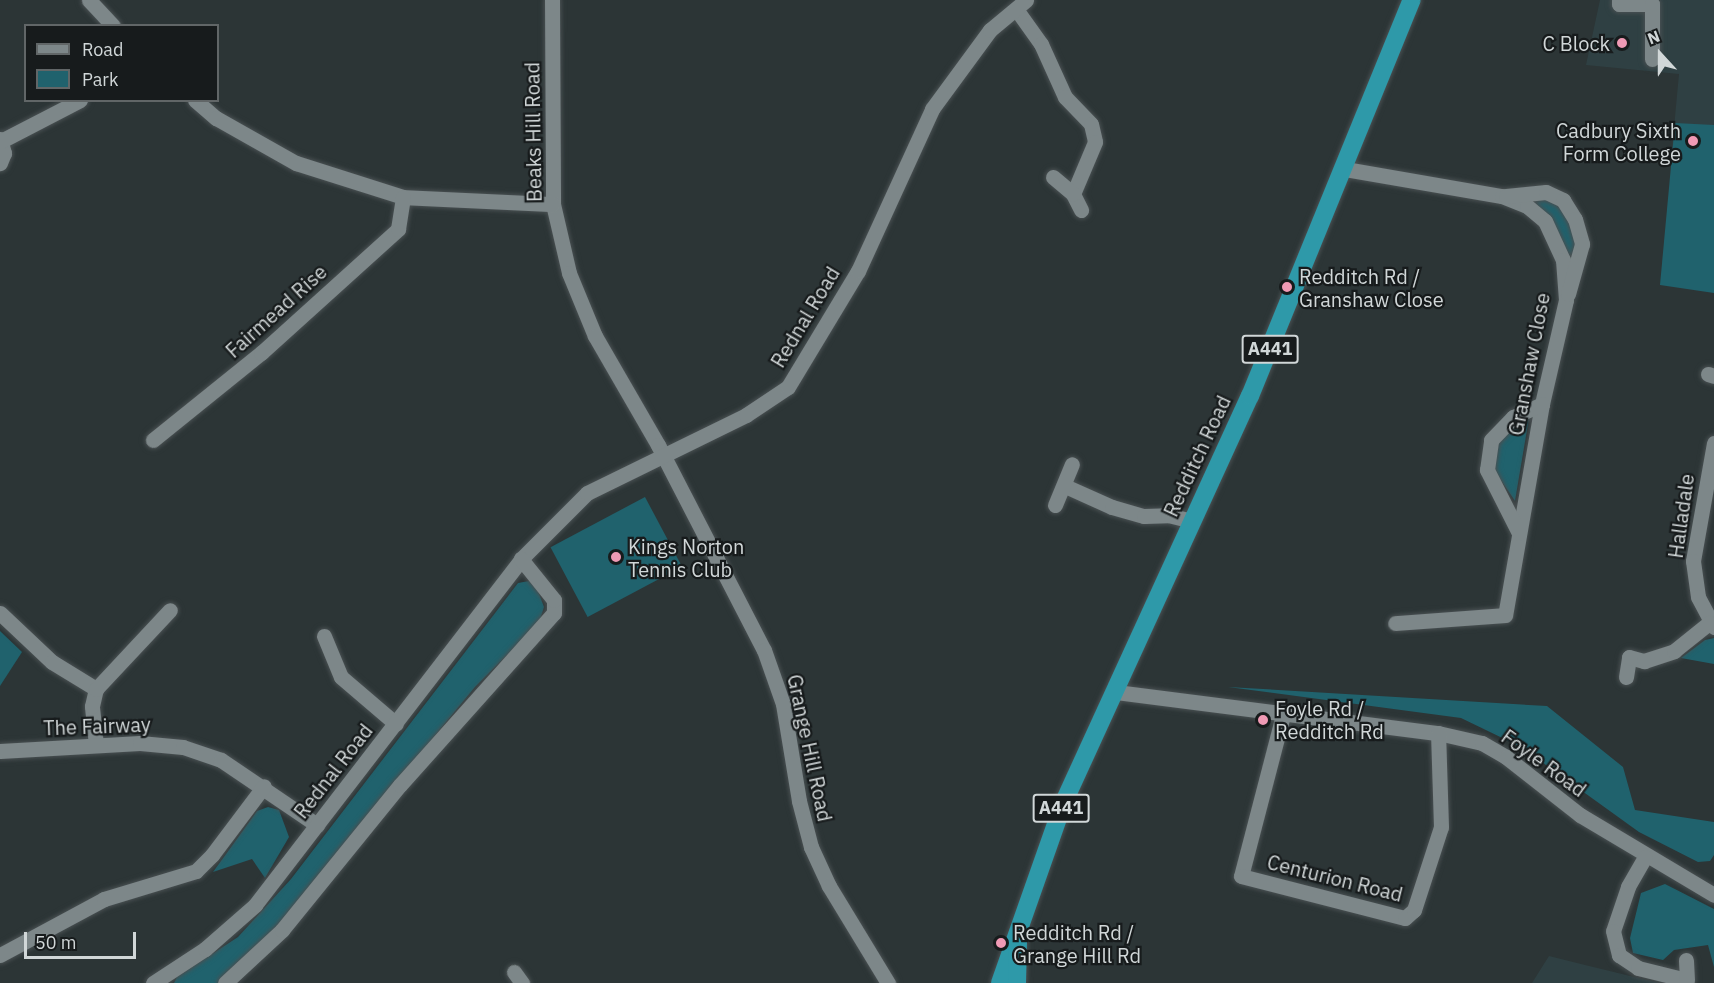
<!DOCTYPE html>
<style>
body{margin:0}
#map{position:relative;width:1714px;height:983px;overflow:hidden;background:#2c3536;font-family:"IBM Plex Sans",sans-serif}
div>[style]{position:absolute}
.built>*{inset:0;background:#2f4043}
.green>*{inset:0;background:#20626d;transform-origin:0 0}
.roads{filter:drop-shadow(0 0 2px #495052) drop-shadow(0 0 2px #495052)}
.minor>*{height:15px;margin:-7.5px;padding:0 7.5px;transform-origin:7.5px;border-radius:7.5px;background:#7d8789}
.highway>*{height:18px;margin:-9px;padding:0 9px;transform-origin:9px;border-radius:9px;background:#2e99a9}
.dots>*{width:16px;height:16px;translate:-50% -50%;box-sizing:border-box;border:3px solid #171b1c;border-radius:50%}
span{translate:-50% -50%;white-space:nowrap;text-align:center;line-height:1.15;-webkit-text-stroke:4.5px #171b1c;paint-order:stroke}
.shield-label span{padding:2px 4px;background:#171b1c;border:2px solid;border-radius:4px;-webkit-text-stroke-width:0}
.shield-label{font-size:18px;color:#d1d7d8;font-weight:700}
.poi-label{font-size:20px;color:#d1d7d8}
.right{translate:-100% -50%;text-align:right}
.left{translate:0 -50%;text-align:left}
.street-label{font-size:20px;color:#d1d7d8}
.legend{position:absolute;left:24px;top:24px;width:195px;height:78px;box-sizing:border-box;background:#171b1c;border:2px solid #616667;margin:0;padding:8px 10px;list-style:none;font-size:18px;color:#d1d7d8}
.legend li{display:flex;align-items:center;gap:12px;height:30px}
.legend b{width:30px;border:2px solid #616667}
.north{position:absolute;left:1630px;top:24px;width:60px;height:60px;-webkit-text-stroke:4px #171b1c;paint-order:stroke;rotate:339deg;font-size:16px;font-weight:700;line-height:24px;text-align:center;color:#d1d7d8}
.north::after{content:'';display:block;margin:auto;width:21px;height:27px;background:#d1d7d8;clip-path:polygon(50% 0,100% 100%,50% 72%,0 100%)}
.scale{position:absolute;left:24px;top:932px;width:112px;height:27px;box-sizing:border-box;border:3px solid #d1d7d8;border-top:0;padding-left:8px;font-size:18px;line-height:21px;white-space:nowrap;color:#d1d7d8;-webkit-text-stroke:4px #171b1c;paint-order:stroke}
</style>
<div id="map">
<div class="built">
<i style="clip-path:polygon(1600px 0,1714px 0,1714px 293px,1671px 160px,1679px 74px,1586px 65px)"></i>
<i style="clip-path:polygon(1549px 956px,1585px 965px,1659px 983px,1532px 983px)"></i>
</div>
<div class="green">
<i style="clip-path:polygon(1675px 123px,1714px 125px,1714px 293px,1660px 285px)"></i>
<i style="clip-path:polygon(1546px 192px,1575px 219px,1576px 271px,1545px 221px,1502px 196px)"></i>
<i style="clip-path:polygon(1529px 418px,1515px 501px,1492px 467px,1495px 445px,1512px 428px)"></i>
<i style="left:645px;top:497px;width:79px;height:107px;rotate:62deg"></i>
<i style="clip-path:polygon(529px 581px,538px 591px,544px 607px,539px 623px,475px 687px,265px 941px,218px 983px,174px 983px,177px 977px,238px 937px,291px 879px,518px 583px)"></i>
<i style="clip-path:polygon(0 631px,22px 652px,0 686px)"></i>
<i style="clip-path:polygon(1714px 638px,1714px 664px,1681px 658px,1705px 640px)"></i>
<i style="clip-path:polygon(1228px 687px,1547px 706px,1623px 767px,1635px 810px,1714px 822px,1714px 855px,1710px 861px,1698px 862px,1639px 832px,1521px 747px,1461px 718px)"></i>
<i style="clip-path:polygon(268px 807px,279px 810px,289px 837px,265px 878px,252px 859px,213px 872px,257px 811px)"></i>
<i style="clip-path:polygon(1665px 884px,1714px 909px,1714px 967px,1708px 945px,1674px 950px,1663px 960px,1633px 953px,1630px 938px,1641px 893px)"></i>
</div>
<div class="roads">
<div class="minor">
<i style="left:89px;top:0;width:35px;rotate:47deg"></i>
<i style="left:552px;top:0;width:204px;rotate:89.7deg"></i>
<i style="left:553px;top:204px;width:71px;rotate:76.9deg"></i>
<i style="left:569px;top:273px;width:68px;rotate:67.6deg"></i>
<i style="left:595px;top:336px;width:126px;rotate:60deg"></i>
<i style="left:658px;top:445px;width:231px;rotate:62.7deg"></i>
<i style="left:764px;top:650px;width:57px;rotate:70.6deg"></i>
<i style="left:783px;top:704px;width:98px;rotate:80.6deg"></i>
<i style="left:799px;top:801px;width:48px;rotate:75.4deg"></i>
<i style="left:811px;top:847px;width:43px;rotate:65.2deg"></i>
<i style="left:829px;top:886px;width:114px;rotate:58.7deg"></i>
<i style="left:1619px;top:0;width:4px;rotate:90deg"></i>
<i style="left:1619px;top:4px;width:33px"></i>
<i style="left:1652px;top:4px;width:55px;rotate:90deg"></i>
<i style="left:1016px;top:9px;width:43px;rotate:54.5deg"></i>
<i style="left:1041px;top:44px;width:58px;rotate:65.6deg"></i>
<i style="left:1065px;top:97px;width:37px;rotate:46deg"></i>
<i style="left:1091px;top:124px;width:18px;rotate:77deg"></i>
<i style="left:1095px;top:142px;width:56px;rotate:112.9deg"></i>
<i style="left:1073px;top:194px;width:18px;rotate:63deg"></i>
<i style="left:195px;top:100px;width:28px;rotate:41deg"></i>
<i style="left:216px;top:118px;width:92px;rotate:29.4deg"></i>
<i style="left:296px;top:163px;width:112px;rotate:17.6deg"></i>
<i style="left:403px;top:197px;width:150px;rotate:2.7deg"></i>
<i style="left:0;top:139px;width:15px;rotate:74deg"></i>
<i style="left:4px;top:153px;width:11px;rotate:112deg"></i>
<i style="left:1px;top:141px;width:89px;rotate:-27.4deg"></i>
<i style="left:1345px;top:169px;width:159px;rotate:9.8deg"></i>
<i style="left:1502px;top:196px;width:27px;rotate:22deg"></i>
<i style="left:1527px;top:206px;width:23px;rotate:40deg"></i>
<i style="left:1545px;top:221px;width:43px;rotate:65.2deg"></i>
<i style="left:1563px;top:260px;width:40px;rotate:85.7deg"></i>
<i style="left:1566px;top:300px;width:107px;rotate:103deg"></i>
<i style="left:1542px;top:404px;width:214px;rotate:99.9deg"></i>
<i style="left:1505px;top:615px;width:110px;rotate:175.8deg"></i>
<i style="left:1053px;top:177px;width:26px;rotate:40deg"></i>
<i style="left:1506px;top:196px;width:40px;rotate:-5.7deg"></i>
<i style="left:1546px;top:192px;width:19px;rotate:25deg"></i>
<i style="left:1563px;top:200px;width:22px;rotate:58deg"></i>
<i style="left:1575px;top:219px;width:26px;rotate:74deg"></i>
<i style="left:1582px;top:244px;width:52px;rotate:105.6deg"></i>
<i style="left:1708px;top:374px;width:6px;rotate:18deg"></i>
<i style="left:153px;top:440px;width:139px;rotate:-38.9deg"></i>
<i style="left:261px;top:353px;width:185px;rotate:-42.1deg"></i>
<i style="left:398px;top:229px;width:32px;rotate:-81deg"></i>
<i style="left:1714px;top:443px;width:120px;rotate:100.1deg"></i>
<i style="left:1693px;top:561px;width:36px;rotate:82deg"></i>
<i style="left:1698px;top:597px;width:34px;rotate:62deg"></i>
<i style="left:1065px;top:486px;width:51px;rotate:24.1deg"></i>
<i style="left:1112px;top:507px;width:33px;rotate:16deg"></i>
<i style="left:1144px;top:516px;width:24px;rotate:-2deg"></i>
<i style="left:1168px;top:515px;width:25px;rotate:14deg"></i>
<i style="left:1055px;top:505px;width:44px;rotate:-67.5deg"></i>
<i style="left:1519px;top:533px;width:71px;rotate:-116.9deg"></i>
<i style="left:1487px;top:470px;width:30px;rotate:-82deg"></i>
<i style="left:1491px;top:440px;width:32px;rotate:-46deg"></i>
<i style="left:1513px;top:417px;width:32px;rotate:-24deg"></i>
<i style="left:0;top:613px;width:71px;rotate:43.3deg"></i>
<i style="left:52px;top:662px;width:52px;rotate:31.5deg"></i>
<i style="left:324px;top:636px;width:44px;rotate:67.5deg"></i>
<i style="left:341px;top:677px;width:72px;rotate:40.5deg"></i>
<i style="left:1626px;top:677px;width:20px;rotate:-81deg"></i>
<i style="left:1629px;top:657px;width:16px;rotate:15deg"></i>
<i style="left:1644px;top:661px;width:32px;rotate:-18deg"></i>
<i style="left:1674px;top:651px;width:45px;rotate:-38.7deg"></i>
<i style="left:1116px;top:692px;width:325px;rotate:7.3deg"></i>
<i style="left:1438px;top:733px;width:45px;rotate:12.8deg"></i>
<i style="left:1482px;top:743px;width:28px;rotate:30deg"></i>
<i style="left:1506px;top:757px;width:94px;rotate:38.1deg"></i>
<i style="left:1580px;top:815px;width:156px;rotate:30.8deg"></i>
<i style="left:1283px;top:715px;width:166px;rotate:104.6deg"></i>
<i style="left:1241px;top:876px;width:169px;rotate:14.4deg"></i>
<i style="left:1405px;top:918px;width:12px;rotate:-42deg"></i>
<i style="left:1414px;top:910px;width:87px;rotate:-72deg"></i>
<i style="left:1441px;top:827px;width:94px;rotate:-91.8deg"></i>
<i style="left:96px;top:745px;width:39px;rotate:-96deg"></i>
<i style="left:92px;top:706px;width:17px;rotate:-77deg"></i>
<i style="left:96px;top:689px;width:108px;rotate:-46.9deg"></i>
<i style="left:0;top:751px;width:140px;rotate:-3.3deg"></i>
<i style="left:140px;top:743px;width:43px;rotate:5.3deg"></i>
<i style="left:183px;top:747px;width:40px;rotate:18.9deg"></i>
<i style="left:221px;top:760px;width:116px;rotate:34.1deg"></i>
<i style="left:1645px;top:857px;width:34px;rotate:120deg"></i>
<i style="left:1628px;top:887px;width:46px;rotate:108.8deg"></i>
<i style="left:1613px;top:931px;width:25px;rotate:76deg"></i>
<i style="left:1619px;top:955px;width:23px;rotate:34deg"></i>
<i style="left:1638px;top:968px;width:50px;rotate:13.8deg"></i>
<i style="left:1687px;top:980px;width:20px;rotate:-93deg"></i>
<i style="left:0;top:955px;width:118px;rotate:-28.3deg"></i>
<i style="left:104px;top:899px;width:96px;rotate:-16.9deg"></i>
<i style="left:196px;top:871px;width:23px;rotate:-45deg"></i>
<i style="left:212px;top:855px;width:86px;rotate:-53deg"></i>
<i style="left:514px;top:972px;width:14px;rotate:54deg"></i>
<i style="left:153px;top:983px;width:62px;rotate:-33.2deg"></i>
<i style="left:205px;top:949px;width:67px;rotate:-41.3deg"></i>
<i style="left:255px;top:905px;width:436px;rotate:-52.4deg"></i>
<i style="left:521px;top:559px;width:93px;rotate:-45deg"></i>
<i style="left:587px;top:493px;width:177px;rotate:-26.1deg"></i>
<i style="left:746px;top:415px;width:50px;rotate:-33.7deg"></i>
<i style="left:788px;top:387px;width:135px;rotate:-58.9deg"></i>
<i style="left:858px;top:271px;width:178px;rotate:-65.4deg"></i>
<i style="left:932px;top:109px;width:98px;rotate:-53.7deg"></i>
<i style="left:990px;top:30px;width:47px;rotate:-39.8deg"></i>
<i style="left:225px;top:983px;width:78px;rotate:-42.9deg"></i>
<i style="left:282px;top:930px;width:187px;rotate:-50.9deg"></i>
<i style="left:400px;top:785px;width:231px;rotate:-48.2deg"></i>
<i style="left:554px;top:613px;width:13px;rotate:-90deg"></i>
<i style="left:554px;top:600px;width:53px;rotate:-128.8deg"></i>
</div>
<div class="highway">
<i style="left:1000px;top:983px;width:190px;rotate:-70.6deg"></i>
<i style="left:1063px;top:804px;width:449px;rotate:-65.4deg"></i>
<i style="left:1250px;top:396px;width:428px;rotate:-67.8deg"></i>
<i style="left:1017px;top:983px;width:41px;rotate:-88.6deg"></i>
</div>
</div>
<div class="dots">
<i style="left:1622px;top:43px;background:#f09ab5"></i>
<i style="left:1693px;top:141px;background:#f09ab5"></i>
<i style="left:1287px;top:287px;background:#f09ab5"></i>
<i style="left:616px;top:557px;background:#f09ab5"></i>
<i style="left:1263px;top:720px;background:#f09ab5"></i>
<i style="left:1001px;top:943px;background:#f09ab5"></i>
</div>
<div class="shield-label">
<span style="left:1270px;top:349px">A441</span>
<span style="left:1061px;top:808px">A441</span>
</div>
<div class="poi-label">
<span class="right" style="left:1610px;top:43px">C Block</span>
<span class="right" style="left:1681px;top:142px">Cadbury Sixth<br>Form College</span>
<span class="left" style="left:1299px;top:288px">Redditch Rd /<br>Granshaw Close</span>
<span class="left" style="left:628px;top:558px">Kings Norton<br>Tennis Club</span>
<span class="left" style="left:1275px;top:720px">Foyle Rd /<br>Redditch Rd</span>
<span class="left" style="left:1013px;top:944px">Redditch Rd /<br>Grange Hill Rd</span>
</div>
<div class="street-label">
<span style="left:533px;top:132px;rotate:-91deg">Beaks Hill Road</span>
<span style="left:276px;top:311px;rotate:-42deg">Fairmead Rise</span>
<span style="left:805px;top:317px;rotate:-59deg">Rednal Road</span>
<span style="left:1529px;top:364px;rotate:-79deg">Granshaw Close</span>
<span style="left:1197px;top:456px;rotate:-65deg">Redditch Road</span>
<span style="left:1681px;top:516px;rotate:-82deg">Halladale</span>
<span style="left:97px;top:726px;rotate:-2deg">The Fairway</span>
<span style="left:810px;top:748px;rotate:78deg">Grange Hill Road</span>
<span style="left:1544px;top:763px;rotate:36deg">Foyle Road</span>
<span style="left:333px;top:771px;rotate:-52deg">Rednal Road</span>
<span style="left:1335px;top:878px;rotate:14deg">Centurion Road</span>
</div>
<ul class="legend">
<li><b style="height:8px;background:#7d8789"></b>Road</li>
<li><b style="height:16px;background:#20626d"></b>Park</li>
</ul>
<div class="north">N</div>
<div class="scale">50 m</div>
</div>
